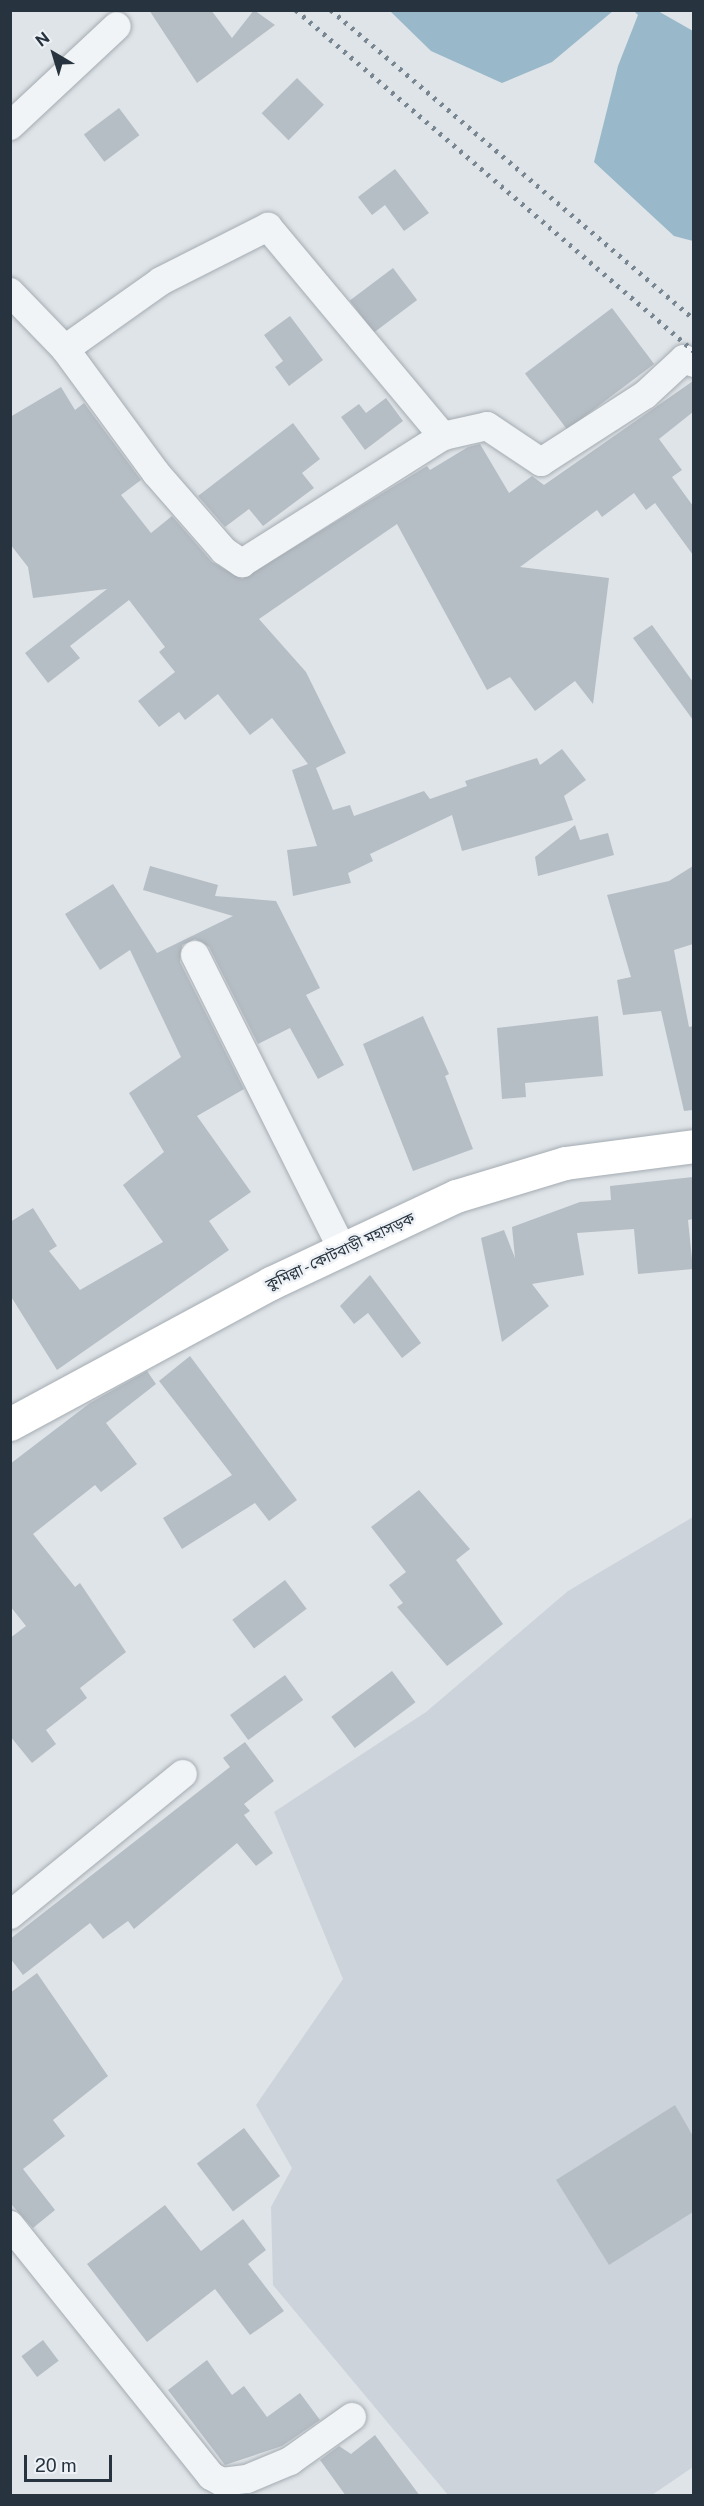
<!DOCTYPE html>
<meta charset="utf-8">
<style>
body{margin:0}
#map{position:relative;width:704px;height:2506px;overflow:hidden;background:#dfe4e8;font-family:"Public Sans","Noto Sans Bengali",sans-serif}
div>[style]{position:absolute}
.built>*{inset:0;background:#cdd3da}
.water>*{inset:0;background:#99b8c9}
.building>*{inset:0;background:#b6bec5;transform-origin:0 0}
.roads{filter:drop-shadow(0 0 2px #a4acb2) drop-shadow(0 0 2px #a4acb2)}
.street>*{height:28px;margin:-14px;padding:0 14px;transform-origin:14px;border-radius:14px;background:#f1f4f6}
.primary>*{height:33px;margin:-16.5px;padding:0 16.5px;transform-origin:16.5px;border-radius:16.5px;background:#fff}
.rail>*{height:4.5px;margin-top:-2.25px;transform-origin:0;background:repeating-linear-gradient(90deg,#788692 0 3px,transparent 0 9px)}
span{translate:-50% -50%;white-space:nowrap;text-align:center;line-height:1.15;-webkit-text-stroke:5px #eef2f6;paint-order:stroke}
.street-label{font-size:15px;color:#27343f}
.frame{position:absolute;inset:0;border:12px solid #27343f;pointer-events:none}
.north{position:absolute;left:24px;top:24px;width:60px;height:60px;-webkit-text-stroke:4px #eef2f6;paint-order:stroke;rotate:322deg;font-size:16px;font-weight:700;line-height:24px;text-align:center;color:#27343f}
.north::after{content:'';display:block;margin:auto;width:21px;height:27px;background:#27343f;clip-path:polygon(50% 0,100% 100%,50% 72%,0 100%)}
.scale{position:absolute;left:24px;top:2455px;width:88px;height:27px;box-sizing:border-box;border:3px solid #27343f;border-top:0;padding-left:8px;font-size:18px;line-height:21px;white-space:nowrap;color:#27343f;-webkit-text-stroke:4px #eef2f6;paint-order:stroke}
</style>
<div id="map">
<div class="built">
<i style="clip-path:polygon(693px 1517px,693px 2467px,652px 2495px,448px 2495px,273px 2285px,271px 2207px,292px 2168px,256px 2105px,343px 1979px,274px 1812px,426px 1712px,568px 1591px)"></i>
</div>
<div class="water">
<i style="clip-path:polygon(390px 11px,613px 11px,552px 62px,502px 83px,431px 51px)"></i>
<i style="clip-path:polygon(634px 11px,658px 11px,693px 31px,693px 241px,674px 236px,594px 162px,618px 66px,638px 15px)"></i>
</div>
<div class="building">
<i style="clip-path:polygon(149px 10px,211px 10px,232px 38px,254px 10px,275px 25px,197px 83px)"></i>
<i style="left:297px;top:78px;width:38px;height:50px;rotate:45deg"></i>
<i style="left:119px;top:108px;width:34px;height:44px;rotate:53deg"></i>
<i style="clip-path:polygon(395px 169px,429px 213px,404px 231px,385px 205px,372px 215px,358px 197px)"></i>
<i style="left:393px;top:268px;width:40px;height:54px;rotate:53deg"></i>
<i style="left:612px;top:308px;width:70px;height:109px;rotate:53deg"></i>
<i style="clip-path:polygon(290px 316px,323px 360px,289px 386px,275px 367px,283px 361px,264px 335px)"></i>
<i style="clip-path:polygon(693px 381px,693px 412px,659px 439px,682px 470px,672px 477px,693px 506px,693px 555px,655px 503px,646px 510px,634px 493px,602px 517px,597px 510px,520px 567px,609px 578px,593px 704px,575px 681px,535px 711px,510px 677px,487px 690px,397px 524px,259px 619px,306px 672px,346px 753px,316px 768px,333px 810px,350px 805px,354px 816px,424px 791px,430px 799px,467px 786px,465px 781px,537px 758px,540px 765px,562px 749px,586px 780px,564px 796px,573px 820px,462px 851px,452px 815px,370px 854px,373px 861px,348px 873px,351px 883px,293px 896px,287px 850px,317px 846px,292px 770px,308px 764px,272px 718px,250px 735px,218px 694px,185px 720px,179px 712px,159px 727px,138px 701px,175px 672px,159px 652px,165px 647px,129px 600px,70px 646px,80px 658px,48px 683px,25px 653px,107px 589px,33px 598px,28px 567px,10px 544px,10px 417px,61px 387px,75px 410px,84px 403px,141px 480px,121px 495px,151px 533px,172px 516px,212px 562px,242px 579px,427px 466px,430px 470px,468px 447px,480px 444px,509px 493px,532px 476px,544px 485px)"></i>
<i style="clip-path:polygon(386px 398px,403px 421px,365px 450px,341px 417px,359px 404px,366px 413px)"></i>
<i style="clip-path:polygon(293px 423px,320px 459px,302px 473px,314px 488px,263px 526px,249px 509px,225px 527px,198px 496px)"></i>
<i style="clip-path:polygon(652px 625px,693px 682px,693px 720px,633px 638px)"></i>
<i style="clip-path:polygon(575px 825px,580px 840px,608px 833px,614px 855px,538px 876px,535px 857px)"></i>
<i style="clip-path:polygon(150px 866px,218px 885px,215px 896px,276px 901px,320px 988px,306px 995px,344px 1065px,318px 1079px,290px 1028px,258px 1044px,209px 947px,195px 939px,182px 945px,180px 962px,244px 1089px,197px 1116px,251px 1192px,209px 1221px,229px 1250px,57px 1370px,10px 1295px,10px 1222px,33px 1208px,57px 1246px,49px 1251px,80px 1290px,163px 1242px,123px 1185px,164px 1152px,129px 1093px,181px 1057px,130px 950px,100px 970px,65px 914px,113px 884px,157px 953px,233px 916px,143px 890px)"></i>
<i style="clip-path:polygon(693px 866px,693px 944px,674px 950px,689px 1027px,693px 1026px,693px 1110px,684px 1111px,661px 1011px,623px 1015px,617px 980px,631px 977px,607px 895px,669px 881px)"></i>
<i style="clip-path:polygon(423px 1016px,449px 1074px,445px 1076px,473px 1149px,413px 1171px,363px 1044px)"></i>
<i style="clip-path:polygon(598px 1016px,603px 1076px,525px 1083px,526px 1097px,502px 1099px,497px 1028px)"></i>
<i style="clip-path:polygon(693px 1177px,693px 1219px,688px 1220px,693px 1269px,638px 1274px,634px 1229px,577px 1233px,584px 1275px,532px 1284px,549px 1306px,502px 1342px,481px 1238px,504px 1230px,515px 1258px,512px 1227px,580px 1202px,611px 1200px,610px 1186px)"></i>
<i style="clip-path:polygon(370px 1275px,421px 1343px,402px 1358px,368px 1313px,354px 1324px,340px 1306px)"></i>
<i style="clip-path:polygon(190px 1356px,297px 1500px,269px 1521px,255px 1503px,182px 1549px,163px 1518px,232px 1475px,159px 1381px)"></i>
<i style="clip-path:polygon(147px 1371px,156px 1384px,106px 1423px,137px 1464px,101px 1492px,95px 1485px,33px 1534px,75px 1587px,80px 1583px,126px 1652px,80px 1688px,87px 1698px,46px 1730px,56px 1744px,32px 1763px,10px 1736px,10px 1638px,26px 1626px,10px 1606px,10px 1464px,90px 1403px)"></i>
<i style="clip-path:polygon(419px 1490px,470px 1549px,456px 1560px,503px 1624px,447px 1666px,397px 1607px,403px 1603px,389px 1585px,406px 1572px,371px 1527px)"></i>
<i style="left:285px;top:1580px;width:36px;height:66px;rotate:53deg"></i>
<i style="left:392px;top:1671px;width:39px;height:76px;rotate:53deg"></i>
<i style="left:285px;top:1675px;width:31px;height:68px;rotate:54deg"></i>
<i style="clip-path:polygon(245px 1742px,274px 1781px,244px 1804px,250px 1811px,244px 1815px,273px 1853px,256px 1866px,237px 1843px,134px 1929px,128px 1921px,103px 1939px,90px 1923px,23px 1975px,10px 1958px,10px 1939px,230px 1767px,223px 1758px)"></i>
<i style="clip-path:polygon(37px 1973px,108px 2076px,53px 2120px,65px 2136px,23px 2169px,55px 2210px,33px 2228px,10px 2203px,10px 1993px)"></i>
<i style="clip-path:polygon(675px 2105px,693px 2136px,693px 2212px,609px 2265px,556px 2180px)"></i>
<i style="left:244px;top:2128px;width:60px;height:59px;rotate:53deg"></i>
<i style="clip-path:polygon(165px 2205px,201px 2251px,243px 2219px,266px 2250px,248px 2264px,284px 2311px,250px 2335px,215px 2289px,147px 2342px,87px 2264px)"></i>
<i style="left:43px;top:2340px;width:26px;height:27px;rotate:53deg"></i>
<i style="clip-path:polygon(207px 2360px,232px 2395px,244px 2386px,267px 2417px,300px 2393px,320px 2420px,282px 2446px,225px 2465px,168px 2390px)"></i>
<i style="clip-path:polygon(375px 2435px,420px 2496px,346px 2496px,320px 2460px,339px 2446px,351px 2454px)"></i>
</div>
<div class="roads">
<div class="street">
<i style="left:10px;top:126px;width:146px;rotate:-43.1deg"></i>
<i style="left:10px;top:292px;width:79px;rotate:46deg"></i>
<i style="left:65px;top:349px;width:154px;rotate:53.7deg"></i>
<i style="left:156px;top:473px;width:103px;rotate:48.9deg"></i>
<i style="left:224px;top:551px;width:22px;rotate:34deg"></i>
<i style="left:242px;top:563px;width:238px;rotate:-32.3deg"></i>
<i style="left:443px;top:436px;width:45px;rotate:-12.8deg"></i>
<i style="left:487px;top:426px;width:65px;rotate:33.7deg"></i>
<i style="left:541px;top:462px;width:124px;rotate:-32.8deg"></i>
<i style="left:645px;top:395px;width:53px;rotate:-42.7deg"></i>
<i style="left:684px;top:359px;width:11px;rotate:22deg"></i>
<i style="left:65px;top:349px;width:118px;rotate:-35.3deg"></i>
<i style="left:161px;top:281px;width:120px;rotate:-26.8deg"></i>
<i style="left:268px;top:227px;width:273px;rotate:50.1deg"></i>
<i style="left:195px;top:955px;width:329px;rotate:63.4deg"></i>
<i style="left:10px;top:1915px;width:223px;rotate:-39.2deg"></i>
<i style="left:10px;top:2225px;width:322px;rotate:51.3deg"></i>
<i style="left:211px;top:2476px;width:13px;rotate:29deg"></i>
<i style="left:222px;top:2482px;width:25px;rotate:-7deg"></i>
<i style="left:247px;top:2479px;width:47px;rotate:-22.7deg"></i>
<i style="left:290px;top:2461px;width:76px;rotate:-35.4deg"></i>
</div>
<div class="primary">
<i style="left:10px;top:1424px;width:297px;rotate:-28.4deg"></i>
<i style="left:271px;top:1283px;width:204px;rotate:-25.2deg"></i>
<i style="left:456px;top:1196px;width:114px;rotate:-16.8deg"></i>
<i style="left:565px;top:1163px;width:130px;rotate:-7.5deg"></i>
</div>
</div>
<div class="rail">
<i style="left:296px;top:10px;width:524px;rotate:40.59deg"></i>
<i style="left:331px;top:10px;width:477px;rotate:40.4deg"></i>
</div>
<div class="street-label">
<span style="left:340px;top:1251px;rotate:-25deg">কুমিল্লা - কোটবাড়ী মহাসড়ক</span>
</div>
<div class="frame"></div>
<div class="north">N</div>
<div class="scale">20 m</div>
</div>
